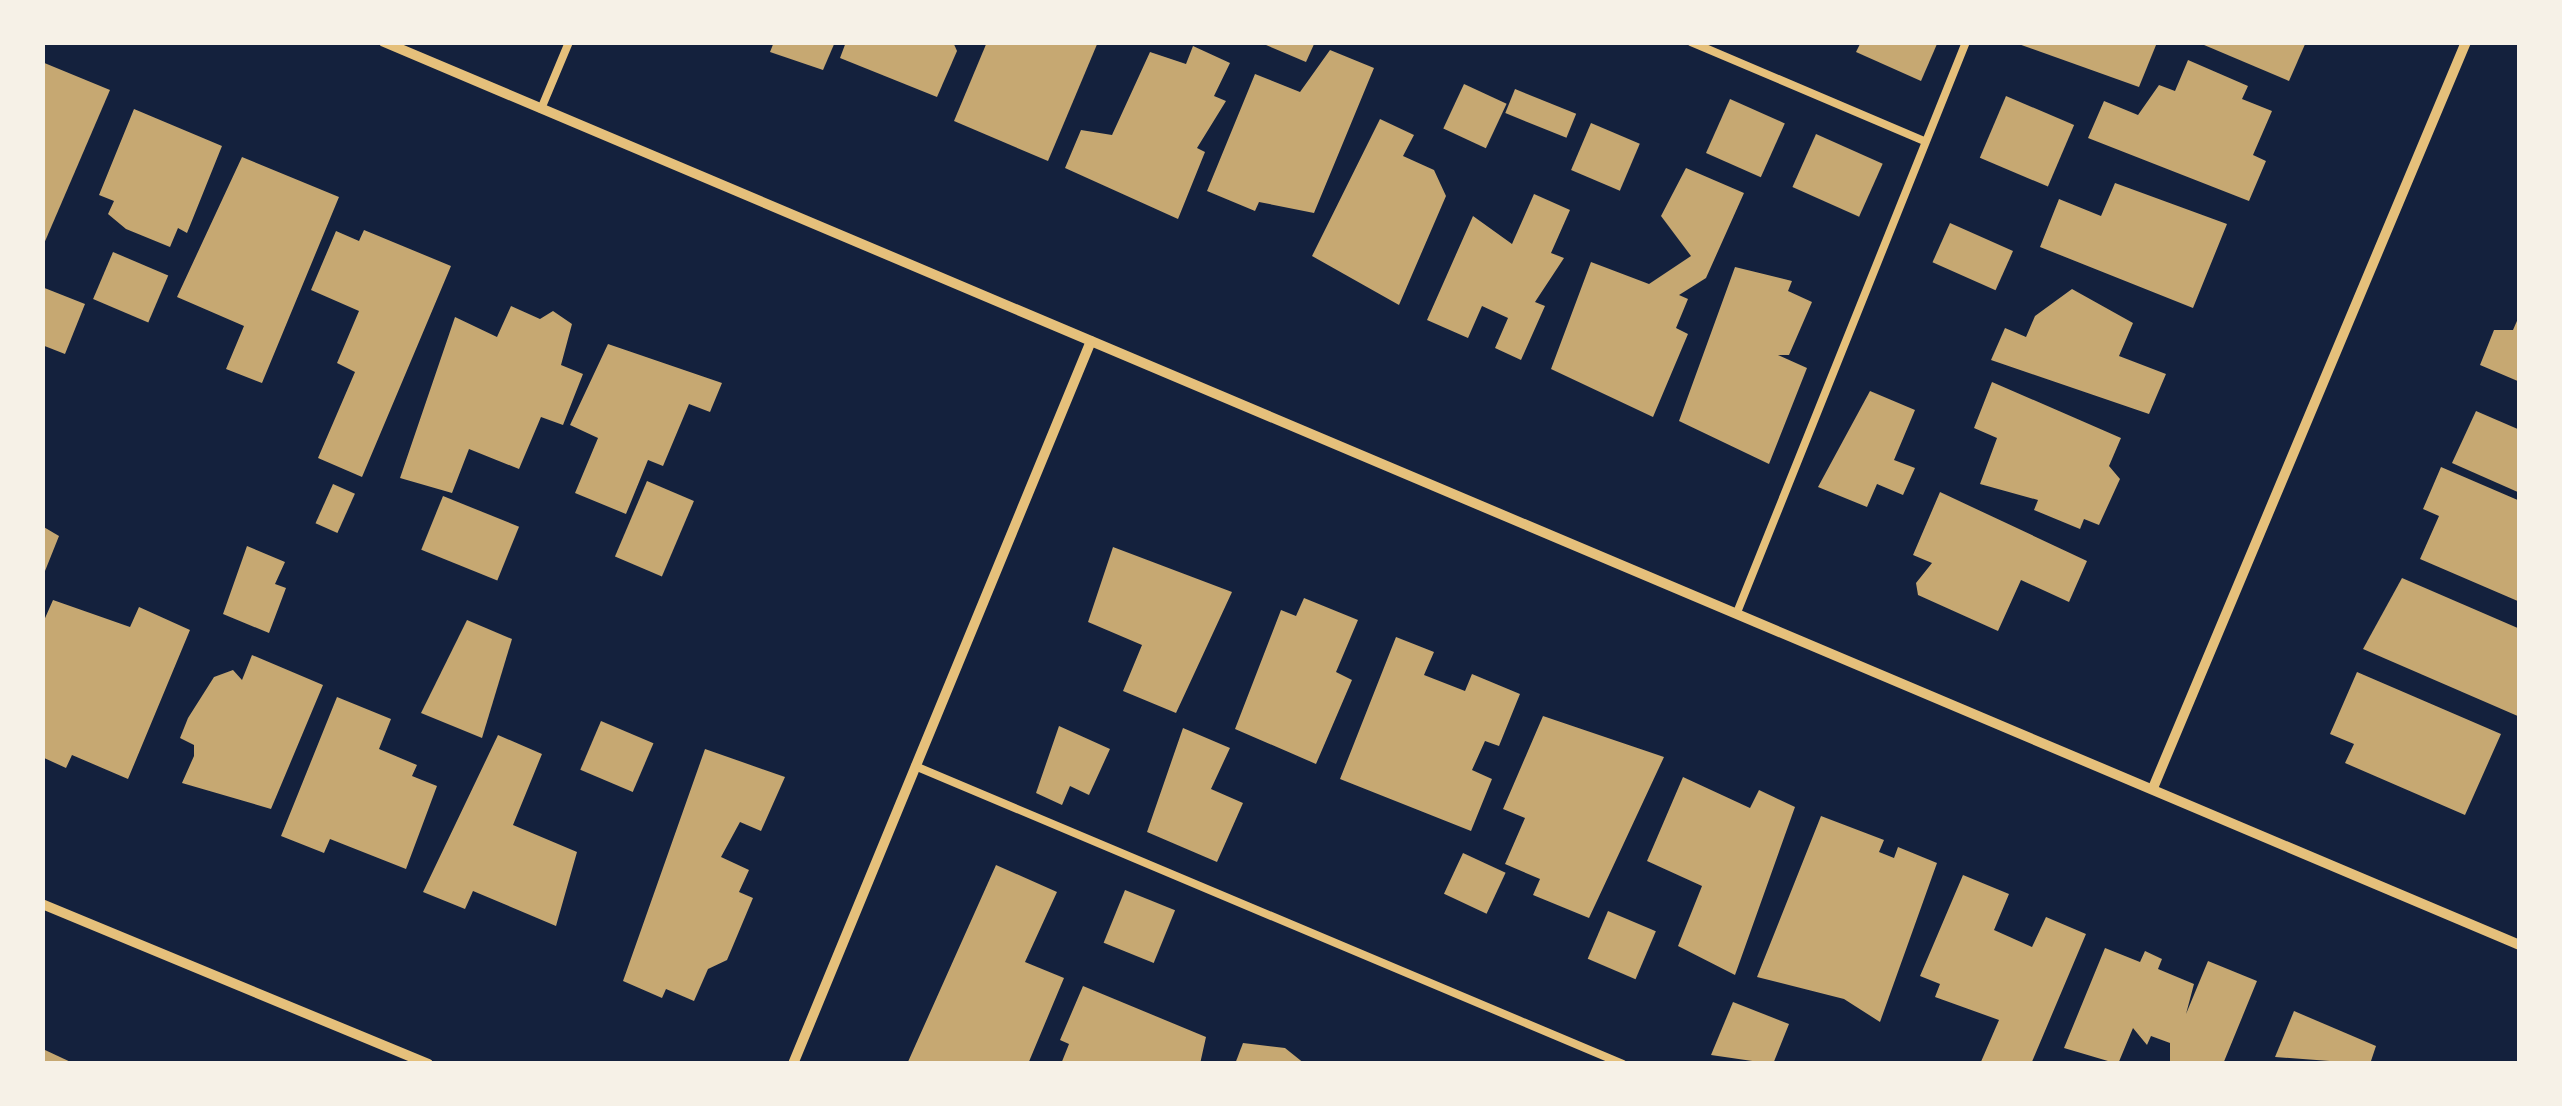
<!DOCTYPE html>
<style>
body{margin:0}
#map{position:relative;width:2562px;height:1106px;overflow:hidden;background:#14213d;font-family:"Sofia Sans Condensed",sans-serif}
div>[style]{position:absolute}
.building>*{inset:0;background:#c6a872;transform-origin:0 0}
.service>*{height:8px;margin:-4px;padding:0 4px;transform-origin:4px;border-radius:4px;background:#e5c07b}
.minor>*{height:10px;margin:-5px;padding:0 5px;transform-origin:5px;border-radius:5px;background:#e5c07b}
span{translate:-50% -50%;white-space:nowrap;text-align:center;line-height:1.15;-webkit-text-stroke:9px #f6f1e7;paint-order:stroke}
.frame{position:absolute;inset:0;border:45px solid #f6f1e7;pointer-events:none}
</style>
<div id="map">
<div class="building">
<i style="clip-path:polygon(774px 42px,835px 42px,823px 70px,770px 52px)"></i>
<i style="clip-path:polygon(846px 42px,953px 42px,957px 51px,937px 97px,840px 58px)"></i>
<i style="clip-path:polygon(987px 42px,1098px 42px,1048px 161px,954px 121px)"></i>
<i style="clip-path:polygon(1259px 42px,1315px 42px,1306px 62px)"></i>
<i style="clip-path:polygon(1861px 42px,1934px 42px,1937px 44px,1921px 81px,1856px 52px)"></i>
<i style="clip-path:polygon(2013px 42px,2150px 42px,2156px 45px,2139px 87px)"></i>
<i style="clip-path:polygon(2197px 42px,2306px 42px,2289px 81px)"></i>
<i style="clip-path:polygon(1193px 46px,1230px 63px,1214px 96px,1226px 101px,1197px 148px,1205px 152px,1178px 219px,1065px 168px,1081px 130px,1112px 135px,1150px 52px,1186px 64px)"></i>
<i style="clip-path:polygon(1330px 50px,1374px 68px,1314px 213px,1259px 202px,1255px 211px,1207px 191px,1255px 74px,1300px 92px)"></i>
<i style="clip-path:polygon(2188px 60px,2248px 86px,2242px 99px,2272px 111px,2253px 155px,2266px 161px,2249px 201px,2088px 138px,2104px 101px,2138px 115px,2159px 85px,2175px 91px)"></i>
<i style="clip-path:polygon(42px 62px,110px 90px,43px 246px,42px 246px)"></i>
<i style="left:1464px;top:84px;width:47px;height:49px;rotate:25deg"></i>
<i style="left:1515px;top:89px;width:66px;height:26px;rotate:22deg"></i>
<i style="left:2006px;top:96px;width:74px;height:67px;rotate:23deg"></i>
<i style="left:1730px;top:99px;width:60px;height:59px;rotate:24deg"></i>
<i style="clip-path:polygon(134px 109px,222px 146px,187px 233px,178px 228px,170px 247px,126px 229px,108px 214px,114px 201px,99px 195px)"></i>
<i style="clip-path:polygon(1380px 119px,1414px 135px,1403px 156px,1434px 170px,1446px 196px,1399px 305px,1312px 256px)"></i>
<i style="left:1591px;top:123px;width:53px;height:51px;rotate:23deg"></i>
<i style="left:1816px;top:134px;width:73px;height:58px;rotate:24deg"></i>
<i style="clip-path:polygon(242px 157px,339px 197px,262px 383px,226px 369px,244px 326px,177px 297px)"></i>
<i style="clip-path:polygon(1686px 168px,1744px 193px,1706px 278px,1679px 295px,1688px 299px,1676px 328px,1688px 334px,1653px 417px,1551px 369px,1591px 262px,1649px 284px,1691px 256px,1661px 216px)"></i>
<i style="clip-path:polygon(2115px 183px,2227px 224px,2193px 308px,2040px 247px,2059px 199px,2101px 216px)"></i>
<i style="clip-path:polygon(1534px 194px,1570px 210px,1551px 253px,1564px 258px,1535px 302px,1545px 306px,1521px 360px,1495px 348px,1508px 318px,1482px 306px,1468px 338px,1427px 320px,1473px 216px,1512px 244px)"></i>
<i style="left:1950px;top:223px;width:69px;height:43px;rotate:24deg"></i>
<i style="clip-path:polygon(364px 230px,451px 266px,362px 477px,318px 458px,355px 372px,337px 363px,359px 311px,311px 290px,336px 231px,359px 241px)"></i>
<i style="left:113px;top:252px;width:60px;height:51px;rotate:23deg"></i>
<i style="clip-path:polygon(1735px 267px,1792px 281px,1788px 291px,1812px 302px,1789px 355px,1778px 355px,1807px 368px,1769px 464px,1679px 421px)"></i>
<i style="clip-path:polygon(42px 287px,85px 304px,65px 354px,42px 345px)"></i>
<i style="clip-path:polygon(2072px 289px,2133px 323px,2119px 356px,2166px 374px,2149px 414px,1991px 360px,2005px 328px,2026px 337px,2035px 316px)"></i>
<i style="clip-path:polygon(511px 306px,540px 319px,553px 311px,572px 324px,561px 365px,583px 374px,563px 425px,541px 417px,519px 469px,469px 449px,452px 493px,400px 478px,455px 317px,497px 337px)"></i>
<i style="clip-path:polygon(2520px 314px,2520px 382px,2480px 365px,2494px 330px,2513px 330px)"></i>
<i style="clip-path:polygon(608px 344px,722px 383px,710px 412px,689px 404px,663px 466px,648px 460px,626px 514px,575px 493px,598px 438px,570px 425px)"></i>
<i style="clip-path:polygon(1992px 382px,2121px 438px,2109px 466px,2120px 479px,2099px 525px,2084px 519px,2080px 529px,2034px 510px,2038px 500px,1980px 484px,1997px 438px,1974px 428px)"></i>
<i style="clip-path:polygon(1870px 391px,1915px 410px,1894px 460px,1915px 468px,1903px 495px,1877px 484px,1867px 507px,1818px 487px)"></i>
<i style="clip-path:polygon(2476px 411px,2520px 430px,2520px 493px,2452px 463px)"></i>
<i style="clip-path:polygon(2441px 467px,2520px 501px,2520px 602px,2420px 559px,2439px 516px,2423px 509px)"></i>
<i style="left:647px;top:481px;width:51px;height:82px;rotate:23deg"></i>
<i style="left:333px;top:484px;width:24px;height:43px;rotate:24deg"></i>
<i style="clip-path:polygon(1940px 492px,2087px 561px,2069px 602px,2021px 580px,1998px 631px,1918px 595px,1916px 583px,1932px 563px,1913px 555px)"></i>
<i style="left:443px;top:496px;width:82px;height:58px;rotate:22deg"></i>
<i style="clip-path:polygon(42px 526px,59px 536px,43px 576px,42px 576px)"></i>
<i style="clip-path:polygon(247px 546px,285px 562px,275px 584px,286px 588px,269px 633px,223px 614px)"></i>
<i style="clip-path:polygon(1113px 547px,1232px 592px,1176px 713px,1123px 691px,1142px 645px,1088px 622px)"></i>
<i style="clip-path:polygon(2402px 578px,2520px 629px,2520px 717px,2363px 649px)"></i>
<i style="clip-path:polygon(1304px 598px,1358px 620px,1336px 672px,1352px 680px,1316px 764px,1235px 729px,1281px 610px,1296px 616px)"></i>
<i style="clip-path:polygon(53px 600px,130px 627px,139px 607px,190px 630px,128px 779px,72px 755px,66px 768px,42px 757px,42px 625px)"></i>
<i style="clip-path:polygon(467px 620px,512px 639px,482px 738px,421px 713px)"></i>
<i style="clip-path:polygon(1396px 637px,1434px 652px,1424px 675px,1465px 691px,1472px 674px,1520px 694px,1499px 746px,1485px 741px,1472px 770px,1492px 779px,1471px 831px,1340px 779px)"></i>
<i style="clip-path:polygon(252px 655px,323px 685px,271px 809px,182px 783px,194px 756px,194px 745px,180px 738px,188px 718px,214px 677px,233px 670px,242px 680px)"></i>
<i style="clip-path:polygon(2357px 672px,2501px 734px,2465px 815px,2345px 763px,2354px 744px,2330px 734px)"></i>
<i style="clip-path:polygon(337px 697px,391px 719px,379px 749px,417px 765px,412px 776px,437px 786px,406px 869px,330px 839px,324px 853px,281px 836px)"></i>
<i style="clip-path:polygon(1543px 716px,1664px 757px,1589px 918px,1533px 895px,1540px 879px,1505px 864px,1525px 818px,1503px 809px)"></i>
<i style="left:601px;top:721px;width:57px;height:53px;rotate:23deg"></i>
<i style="clip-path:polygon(1059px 726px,1110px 749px,1089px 795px,1070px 786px,1062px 805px,1036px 793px)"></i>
<i style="clip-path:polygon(1183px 728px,1230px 748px,1211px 789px,1243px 803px,1217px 862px,1147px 832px)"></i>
<i style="clip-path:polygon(498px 735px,542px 754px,513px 825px,577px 852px,556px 926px,473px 891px,465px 909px,423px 892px)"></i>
<i style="clip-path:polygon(705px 749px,785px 777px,761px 831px,740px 822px,721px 857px,749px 870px,739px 892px,753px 898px,727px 960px,708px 969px,694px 1001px,666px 989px,662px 998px,623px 981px)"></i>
<i style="clip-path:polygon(1683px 777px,1750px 808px,1759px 790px,1795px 807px,1735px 975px,1678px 946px,1702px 886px,1647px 861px)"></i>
<i style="clip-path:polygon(1821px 816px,1884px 840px,1879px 852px,1894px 858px,1898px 847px,1937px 863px,1880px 1022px,1844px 999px,1757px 977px)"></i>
<i style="left:1463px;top:853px;width:47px;height:45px;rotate:25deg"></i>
<i style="clip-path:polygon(996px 865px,1057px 892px,1025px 962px,1064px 978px,1028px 1064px,907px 1064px)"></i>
<i style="clip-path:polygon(1963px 875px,2009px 894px,1994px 930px,2032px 947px,2046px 917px,2086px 934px,2031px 1064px,1980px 1064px,1999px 1020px,1935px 997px,1940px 984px,1920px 976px)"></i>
<i style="left:1125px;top:890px;width:54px;height:57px;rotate:22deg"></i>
<i style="left:1608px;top:911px;width:52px;height:52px;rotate:23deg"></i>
<i style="clip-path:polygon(2105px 948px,2140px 962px,2145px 951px,2162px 959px,2158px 969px,2194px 984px,2186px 1014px,2208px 961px,2257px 981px,2223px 1064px,2170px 1064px,2170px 1043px,2151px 1036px,2147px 1045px,2133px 1028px,2118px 1064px,2064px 1048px)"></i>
<i style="clip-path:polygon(1083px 986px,1206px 1037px,1200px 1064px,1061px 1064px,1069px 1044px,1060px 1040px)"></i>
<i style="clip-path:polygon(1733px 1002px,1789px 1024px,1773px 1064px,1711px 1055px)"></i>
<i style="clip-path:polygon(2294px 1011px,2376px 1046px,2370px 1064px,2275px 1057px)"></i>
<i style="clip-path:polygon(1243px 1043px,1285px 1048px,1305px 1064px,1235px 1064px)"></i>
<i style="clip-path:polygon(45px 1050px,75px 1064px,42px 1064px)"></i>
</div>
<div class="service">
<i style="left:1691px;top:42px;width:253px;rotate:23deg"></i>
<i style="left:541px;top:109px;width:73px;rotate:-67.3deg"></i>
<i style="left:1738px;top:610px;width:612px;rotate:-68.13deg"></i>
<i style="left:915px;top:766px;width:768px;rotate:22.83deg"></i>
</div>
<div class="minor">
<i style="left:384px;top:42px;width:2319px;rotate:22.92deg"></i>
<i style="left:2153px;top:788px;width:809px;rotate:-67.24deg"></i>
<i style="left:42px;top:904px;width:418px;rotate:22.5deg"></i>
<i style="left:793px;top:1064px;width:782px;rotate:-67.6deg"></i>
</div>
<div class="frame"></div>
</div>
